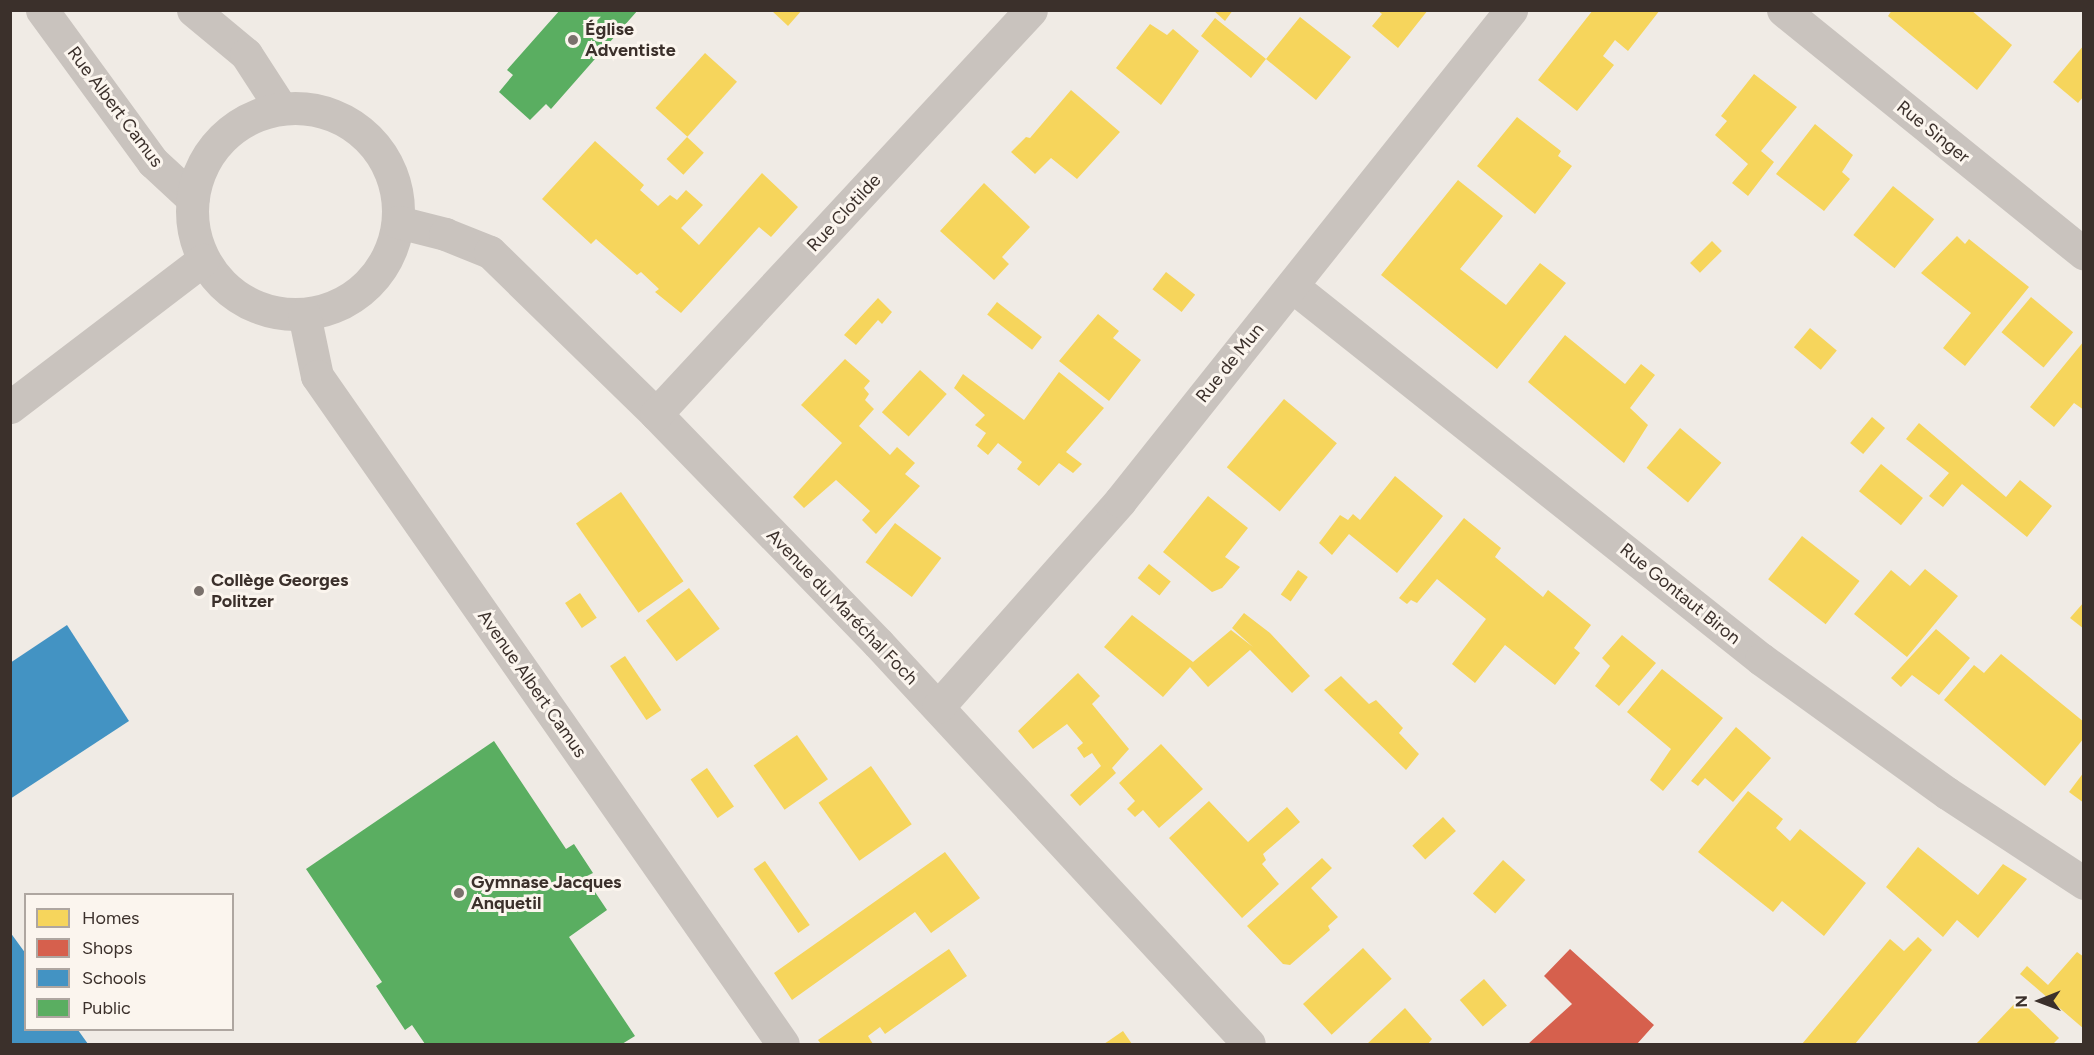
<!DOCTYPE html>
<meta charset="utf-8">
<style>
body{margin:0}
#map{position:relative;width:2094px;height:1055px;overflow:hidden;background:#f0ebe5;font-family:Figtree,sans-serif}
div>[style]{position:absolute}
.homes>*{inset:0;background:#f6d55c;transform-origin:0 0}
.shops>*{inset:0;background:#d6604d}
.schools>*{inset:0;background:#4393c3}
.public>*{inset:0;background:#5aae61}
.minor>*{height:33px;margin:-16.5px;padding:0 16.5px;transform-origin:16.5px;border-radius:16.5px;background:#c9c3be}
.minor>.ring{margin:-16.5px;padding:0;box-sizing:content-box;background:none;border:33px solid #c9c3be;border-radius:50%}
.dots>*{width:16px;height:16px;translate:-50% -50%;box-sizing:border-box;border:3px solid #fbf5ee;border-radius:50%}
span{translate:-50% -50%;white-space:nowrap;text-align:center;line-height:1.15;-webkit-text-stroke:6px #fbf5ee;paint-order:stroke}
.poi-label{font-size:18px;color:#3b302b;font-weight:700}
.left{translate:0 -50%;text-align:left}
.street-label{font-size:18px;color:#3b302b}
.frame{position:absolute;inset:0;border:12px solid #3b302b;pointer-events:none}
.legend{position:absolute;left:24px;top:893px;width:210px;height:138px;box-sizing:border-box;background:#fbf5ee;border:2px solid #aea6a0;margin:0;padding:8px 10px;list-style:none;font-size:18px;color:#3b302b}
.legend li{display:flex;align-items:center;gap:12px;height:30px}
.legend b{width:30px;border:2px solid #aea6a0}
.north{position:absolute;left:2010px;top:971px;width:60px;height:60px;-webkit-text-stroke:4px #fbf5ee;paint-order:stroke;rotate:269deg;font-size:16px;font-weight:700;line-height:24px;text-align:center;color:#3b302b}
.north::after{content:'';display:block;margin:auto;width:21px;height:27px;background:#3b302b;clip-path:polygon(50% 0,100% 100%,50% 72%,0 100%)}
</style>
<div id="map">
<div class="homes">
<i style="clip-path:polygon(771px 10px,802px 10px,788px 26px)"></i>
<i style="clip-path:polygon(1213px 10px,1233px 10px,1225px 21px)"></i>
<i style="clip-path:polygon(1377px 10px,1428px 10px,1398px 48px,1372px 26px,1382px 14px)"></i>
<i style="clip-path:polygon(1593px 10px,1660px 10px,1628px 51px,1615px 40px,1603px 56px,1614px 65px,1577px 111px,1538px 80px)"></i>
<i style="clip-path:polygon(1892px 10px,1971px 10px,2012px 45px,1977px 90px,1888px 16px)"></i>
<i style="clip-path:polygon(1300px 17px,1351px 57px,1316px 100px,1266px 59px,1251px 78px,1201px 36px,1215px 18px,1266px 59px)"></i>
<i style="clip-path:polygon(1150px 24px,1167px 35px,1173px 29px,1199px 51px,1161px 105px,1116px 68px)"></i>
<i style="clip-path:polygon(2084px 45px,2084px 96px,2078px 103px,2053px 82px)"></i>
<i style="left:705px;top:53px;width:43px;height:74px;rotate:42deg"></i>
<i style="clip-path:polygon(1754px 74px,1797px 107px,1761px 151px,1774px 162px,1748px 196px,1732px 183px,1748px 164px,1715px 135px,1727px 121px,1721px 116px)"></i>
<i style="clip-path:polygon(1071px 90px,1120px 132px,1077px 179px,1051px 158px,1035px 174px,1011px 152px,1026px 137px,1030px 138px)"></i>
<i style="clip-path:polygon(1517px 117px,1561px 151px,1558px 156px,1572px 166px,1535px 214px,1477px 166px)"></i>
<i style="clip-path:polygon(1815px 124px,1853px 155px,1842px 172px,1850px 179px,1824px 211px,1776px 174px)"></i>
<i style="left:687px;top:137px;width:23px;height:30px;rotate:43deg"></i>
<i style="clip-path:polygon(595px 141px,644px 185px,640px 190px,658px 206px,670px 195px,677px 200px,686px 190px,703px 205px,681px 228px,699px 245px,762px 173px,798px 207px,771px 237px,759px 227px,681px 313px,655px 292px,659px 289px,641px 272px,637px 275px,596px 239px,591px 244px,542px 199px)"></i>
<i style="clip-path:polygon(1458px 180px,1503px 216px,1460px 269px,1506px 305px,1540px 263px,1566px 283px,1497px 369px,1381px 275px)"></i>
<i style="clip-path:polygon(984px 183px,1030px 227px,1002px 257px,1009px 264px,994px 280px,940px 231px)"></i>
<i style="left:1893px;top:186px;width:53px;height:63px;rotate:39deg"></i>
<i style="clip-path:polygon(1957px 236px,1965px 244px,1969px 239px,2029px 287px,1965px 366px,1943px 348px,1971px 313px,1921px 273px)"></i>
<i style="left:1712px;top:241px;width:14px;height:31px;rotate:45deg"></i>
<i style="left:1166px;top:272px;width:37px;height:22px;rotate:38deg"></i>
<i style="left:2031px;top:297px;width:55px;height:46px;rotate:40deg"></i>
<i style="clip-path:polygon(878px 298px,892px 312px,882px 324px,878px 320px,856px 345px,844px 335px)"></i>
<i style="left:997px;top:302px;width:57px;height:16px;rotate:38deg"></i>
<i style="clip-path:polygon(1098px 314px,1119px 331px,1113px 338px,1141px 360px,1109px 401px,1059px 361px)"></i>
<i style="left:1810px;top:328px;width:35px;height:25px;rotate:40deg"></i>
<i style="clip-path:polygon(1565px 335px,1625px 384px,1641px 364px,1655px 375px,1630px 408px,1648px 425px,1624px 463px,1528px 382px)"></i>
<i style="clip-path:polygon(2084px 341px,2084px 410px,2074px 403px,2054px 427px,2030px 407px)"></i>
<i style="clip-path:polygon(845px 359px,870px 381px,864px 388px,869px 394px,865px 400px,874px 409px,859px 426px,890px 455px,897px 447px,915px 463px,905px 474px,920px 486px,876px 534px,862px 520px,870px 511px,836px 480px,804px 508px,793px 497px,842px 443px,801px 405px)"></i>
<i style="left:920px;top:370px;width:36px;height:57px;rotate:42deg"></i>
<i style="clip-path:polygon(1059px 372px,1104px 408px,1066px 452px,1082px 464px,1073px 473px,1059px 463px,1039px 486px,1017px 469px,1022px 462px,998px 443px,988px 455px,977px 446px,986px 433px,975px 425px,985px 415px,954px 388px,963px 374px,1024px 420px)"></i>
<i style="left:1284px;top:399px;width:69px;height:89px;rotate:40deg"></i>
<i style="left:1872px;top:417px;width:17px;height:34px;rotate:40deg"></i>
<i style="clip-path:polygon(1919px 423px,2006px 497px,2020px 480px,2052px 506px,2027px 537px,1962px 484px,1943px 507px,1929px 496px,1949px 473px,1906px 439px)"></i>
<i style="left:1680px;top:428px;width:54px;height:52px;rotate:40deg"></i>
<i style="left:1881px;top:464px;width:54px;height:35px;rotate:39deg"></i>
<i style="clip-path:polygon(1395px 476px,1443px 516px,1397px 573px,1349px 534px,1332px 555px,1319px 543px,1340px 515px,1348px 520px,1353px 514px,1360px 520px)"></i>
<i style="left:621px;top:492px;width:109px;height:55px;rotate:55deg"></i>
<i style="clip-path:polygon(1208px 496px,1248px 528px,1225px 557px,1240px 567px,1222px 588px,1212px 592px,1163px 552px)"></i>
<i style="clip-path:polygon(1464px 518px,1501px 548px,1495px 557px,1543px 597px,1548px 590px,1591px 625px,1574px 648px,1580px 653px,1555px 685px,1505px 645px,1475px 683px,1452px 664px,1486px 619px,1437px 579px,1417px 603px,1411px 600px,1407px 604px,1399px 598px)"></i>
<i style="left:895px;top:523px;width:58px;height:49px;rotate:37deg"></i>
<i style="left:1802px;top:536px;width:73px;height:55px;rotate:38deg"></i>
<i style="left:1149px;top:564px;width:28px;height:18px;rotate:39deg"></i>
<i style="clip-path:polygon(1925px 569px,1958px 596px,1907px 657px,1854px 614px,1891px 570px,1910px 586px)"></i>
<i style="left:1298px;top:570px;width:12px;height:30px;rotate:35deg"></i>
<i style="left:689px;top:588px;width:51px;height:54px;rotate:53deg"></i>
<i style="left:580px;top:593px;width:30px;height:18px;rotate:56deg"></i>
<i style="clip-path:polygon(2084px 602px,2084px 629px,2070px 618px)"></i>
<i style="clip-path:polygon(1244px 613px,1270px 633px,1310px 676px,1292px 693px,1250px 650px,1208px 687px,1190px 667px,1163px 697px,1104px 647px,1132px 615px,1193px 662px,1231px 630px,1253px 647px,1232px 628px)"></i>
<i style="clip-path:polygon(1936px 629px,1970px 658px,1939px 695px,1912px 675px,1901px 687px,1891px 678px)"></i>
<i style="clip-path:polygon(1622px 635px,1656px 663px,1619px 706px,1595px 686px,1610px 666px,1602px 658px)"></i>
<i style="clip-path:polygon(2001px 654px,2084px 722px,2084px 738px,2045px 786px,1944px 700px,1974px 665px,1984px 673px)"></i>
<i style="left:625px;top:656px;width:65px;height:18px;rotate:56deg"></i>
<i style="clip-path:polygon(1662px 669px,1723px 718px,1663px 791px,1650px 780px,1671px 749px,1627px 712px)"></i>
<i style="clip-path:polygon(1078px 673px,1100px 696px,1092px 704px,1129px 749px,1112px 768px,1116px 773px,1080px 806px,1070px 795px,1101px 766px,1092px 753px,1084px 758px,1077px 748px,1083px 743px,1067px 724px,1033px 749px,1018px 731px)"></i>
<i style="clip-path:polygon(1341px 676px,1369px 704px,1376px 700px,1403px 728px,1399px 733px,1419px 754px,1406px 770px,1324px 690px)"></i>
<i style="clip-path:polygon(1736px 727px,1771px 758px,1733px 802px,1705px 778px,1698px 786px,1691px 781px)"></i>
<i style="left:797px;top:735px;width:54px;height:53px;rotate:55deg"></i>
<i style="clip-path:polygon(1161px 744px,1203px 789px,1159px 828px,1143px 810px,1135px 817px,1127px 809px,1135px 801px,1119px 783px)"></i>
<i style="left:871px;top:766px;width:71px;height:64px;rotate:55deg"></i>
<i style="left:707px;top:768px;width:47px;height:20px;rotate:55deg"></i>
<i style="clip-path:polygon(2084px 772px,2084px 803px,2069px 792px)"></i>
<i style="clip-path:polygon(1748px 791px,1783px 819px,1776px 828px,1790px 841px,1800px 829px,1866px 883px,1824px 936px,1782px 901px,1773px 912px,1698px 852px)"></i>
<i style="clip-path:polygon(1209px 801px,1248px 842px,1287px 807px,1300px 822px,1263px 854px,1266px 860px,1262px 864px,1279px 884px,1242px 918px,1169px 838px)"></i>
<i style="left:1443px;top:817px;width:19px;height:42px;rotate:47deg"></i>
<i style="clip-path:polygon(1918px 847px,1978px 895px,2003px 864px,2027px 879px,1978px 938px,1957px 920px,1943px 937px,1886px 887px)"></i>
<i style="clip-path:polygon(945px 852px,980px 898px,931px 933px,915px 912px,792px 1000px,774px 973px)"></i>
<i style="clip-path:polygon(1322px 858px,1332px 868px,1311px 888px,1338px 917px,1328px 926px,1330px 930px,1290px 965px,1283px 964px,1247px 926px)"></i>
<i style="left:1503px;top:860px;width:30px;height:45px;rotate:42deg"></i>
<i style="left:765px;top:861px;width:78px;height:14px;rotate:55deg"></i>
<i style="clip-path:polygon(1918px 937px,1932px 950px,1855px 1044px,1802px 1044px,1890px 939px,1904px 951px)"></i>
<i style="left:1363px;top:948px;width:42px;height:82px;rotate:47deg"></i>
<i style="clip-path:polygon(949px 949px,967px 976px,885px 1034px,880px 1027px,868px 1036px,873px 1044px,821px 1044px,818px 1040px)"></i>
<i style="clip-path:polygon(2077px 952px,2084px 957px,2084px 1029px,2020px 974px,2027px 966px,2048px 985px)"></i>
<i style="left:1484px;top:979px;width:35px;height:32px;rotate:49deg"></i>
<i style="clip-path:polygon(2019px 999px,2059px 1038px,2053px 1044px,1976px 1044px)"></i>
<i style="clip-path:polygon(1405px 1008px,1432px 1039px,1428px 1044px,1367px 1044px)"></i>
<i style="clip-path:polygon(1123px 1031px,1132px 1044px,1104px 1044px)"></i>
</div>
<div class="shops">
<i style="clip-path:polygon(1570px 949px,1654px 1025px,1637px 1044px,1528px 1044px,1572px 1004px,1544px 976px)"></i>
</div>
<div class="schools">
<i style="clip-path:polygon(67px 625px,129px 721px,10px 799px,10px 663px)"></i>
<i style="clip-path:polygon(10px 932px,26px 954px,26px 1030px,78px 1030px,88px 1044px,10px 1044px)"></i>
</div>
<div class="public">
<i style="clip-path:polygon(560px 10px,638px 10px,551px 109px,546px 104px,530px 120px,499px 92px,513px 75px,507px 70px)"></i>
<i style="clip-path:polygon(494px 741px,566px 849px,574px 844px,593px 873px,585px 877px,607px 910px,569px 937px,635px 1036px,622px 1044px,425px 1044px,412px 1025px,405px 1030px,376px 986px,382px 982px,306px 869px)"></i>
</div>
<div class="minor">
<i style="left:42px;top:10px;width:188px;rotate:53.9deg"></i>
<i style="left:153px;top:162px;width:54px;rotate:42.8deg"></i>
<i style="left:193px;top:10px;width:69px;rotate:39.7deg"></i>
<i style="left:246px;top:54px;width:64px;rotate:57.1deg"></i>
<i style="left:1783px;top:10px;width:387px;rotate:39deg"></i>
<i class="ring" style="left:192px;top:108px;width:173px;height:173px"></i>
<i style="left:398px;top:222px;width:49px;rotate:14.3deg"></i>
<i style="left:445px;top:234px;width:48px;rotate:21.8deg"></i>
<i style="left:490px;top:252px;width:232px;rotate:44.3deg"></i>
<i style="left:656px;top:414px;width:319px;rotate:45.9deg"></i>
<i style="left:878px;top:643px;width:546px;rotate:47.23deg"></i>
<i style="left:1292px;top:286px;width:599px;rotate:38.5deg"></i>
<i style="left:1761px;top:659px;width:229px;rotate:35.8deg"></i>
<i style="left:1947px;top:793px;width:164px;rotate:33.3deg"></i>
<i style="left:304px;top:314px;width:63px;rotate:78.2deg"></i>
<i style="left:317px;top:376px;width:814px;rotate:55.1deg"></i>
<i style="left:10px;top:407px;width:243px;rotate:-37.3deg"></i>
<i style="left:656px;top:414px;width:551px;rotate:-47.13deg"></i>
<i style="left:938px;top:707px;width:275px;rotate:-48.5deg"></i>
<i style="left:1120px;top:501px;width:628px;rotate:-51.47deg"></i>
</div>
<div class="dots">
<i style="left:573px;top:40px;background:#7a716c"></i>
<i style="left:199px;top:591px;background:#7a716c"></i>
<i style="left:459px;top:893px;background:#7a716c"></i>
</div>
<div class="poi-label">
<span class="left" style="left:585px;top:40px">Église<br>Adventiste</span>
<span class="left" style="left:211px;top:591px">Collège Georges<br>Politzer</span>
<span class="left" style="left:471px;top:893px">Gymnase Jacques<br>Anquetil</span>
</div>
<div class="street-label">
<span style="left:115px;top:107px;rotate:53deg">Rue Albert Camus</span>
<span style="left:1933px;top:132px;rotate:39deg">Rue Singer</span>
<span style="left:844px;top:213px;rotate:-47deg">Rue Clotilde</span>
<span style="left:1230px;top:363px;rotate:-51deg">Rue de Mun</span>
<span style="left:1680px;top:594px;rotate:39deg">Rue Gontaut Biron</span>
<span style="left:842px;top:607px;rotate:46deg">Avenue du Maréchal Foch</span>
<span style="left:532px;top:684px;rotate:55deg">Avenue Albert Camus</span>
</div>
<div class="frame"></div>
<ul class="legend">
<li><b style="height:16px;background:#f6d55c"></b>Homes</li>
<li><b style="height:16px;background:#d6604d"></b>Shops</li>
<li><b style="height:16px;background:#4393c3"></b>Schools</li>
<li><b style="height:16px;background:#5aae61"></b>Public</li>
</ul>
<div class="north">N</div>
</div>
